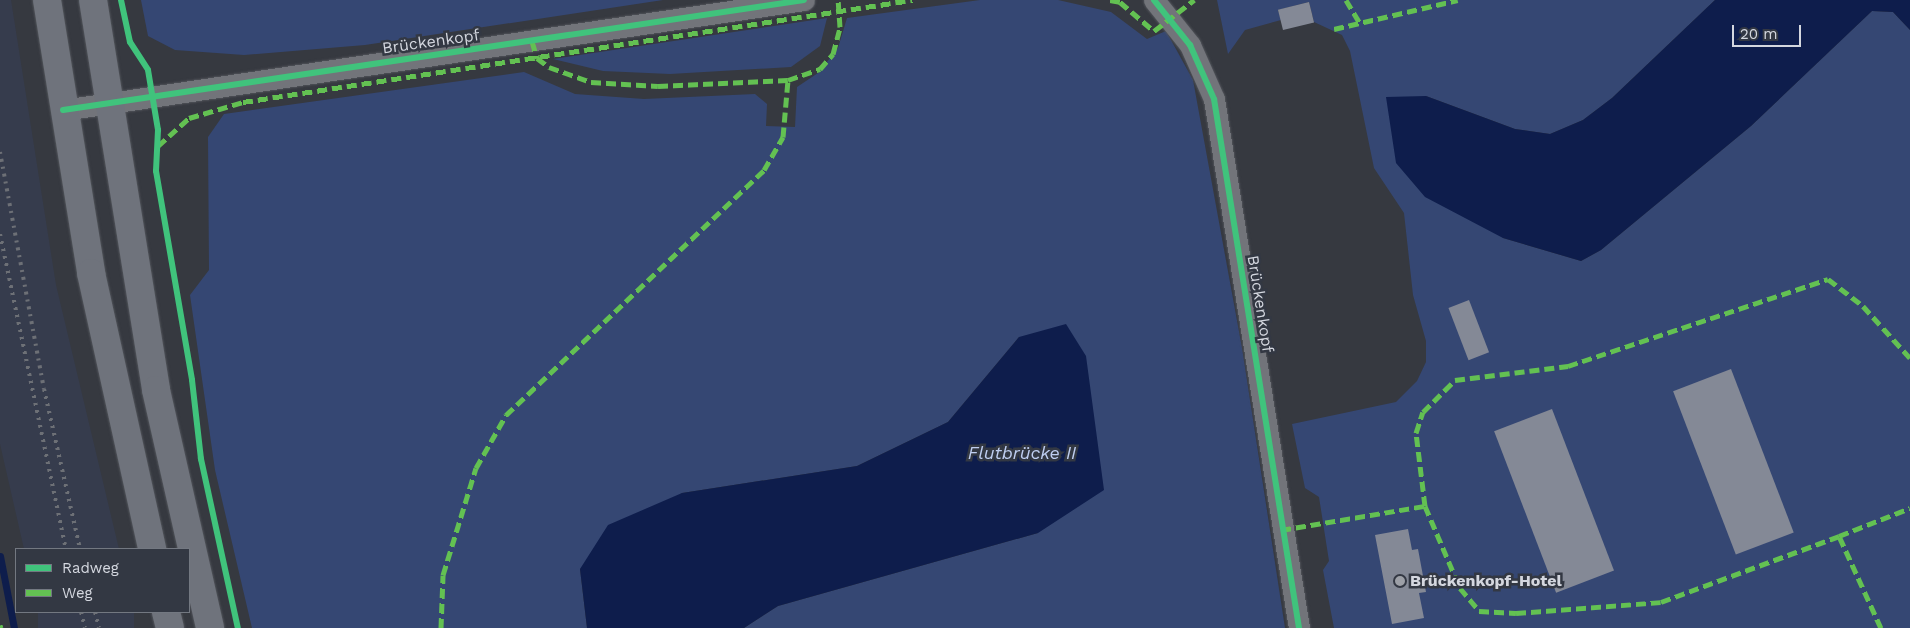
<!DOCTYPE html>
<meta charset="utf-8">
<style>
body{margin:0}
#map{position:relative;width:1910px;height:628px;overflow:hidden;background:#363940;font-family:"Work Sans",sans-serif}
div>[style]{position:absolute}
.built>*{inset:0;background:#363c4d;transform-origin:0 0}
.green>*{inset:0;background:#354773}
.water>*{inset:0;background:#0e1d4c}
.stream>*{height:7px;margin:-3.5px;padding:0 3.5px;transform-origin:3.5px;border-radius:3.5px;background:#0e1d4c}
.building>*{inset:0;background:#848996;transform-origin:0 0}
.roads{filter:drop-shadow(0 0 1px #52555b) drop-shadow(0 0 1px #52555b)}
.street>*{height:21px;margin:-10.5px;padding:0 10.5px;transform-origin:10.5px;border-radius:10.5px;background:#72747a}
.primary>*{height:28px;margin:-14px;padding:0 14px;transform-origin:14px;border-radius:14px;background:#6f737c}
.rail>*{height:4px;margin-top:-2px;transform-origin:0;background:repeating-linear-gradient(90deg,#6d7076 0 2.5px,transparent 0 7.5px)}
.quiet>*{height:5px;margin-top:-2.5px;transform-origin:0;background:repeating-linear-gradient(90deg,#63c152 0 10px,transparent 0 15px)}
.cycleway>*{height:6px;margin:-3px;padding:0 3px;transform-origin:3px;border-radius:3px;background:#40c37c}
.dots>*{width:14px;height:14px;translate:-50% -50%;box-sizing:border-box;border:2px solid #333843;border-radius:50%}
span{translate:-50% -50%;white-space:nowrap;text-align:center;line-height:1.15;-webkit-text-stroke:5px #333843;paint-order:stroke}
.street-label{font-size:16px;color:#d4d7df}
.poi-label{font-size:16px;color:#d4d7df;font-weight:700}
.left{translate:0 -50%;text-align:left}
.water-label{font-size:18px;color:#bfcef1;font-style:italic}
.legend{position:absolute;left:15px;top:548px;width:175px;height:65px;box-sizing:border-box;background:#333843;border:1px solid #737881;margin:0;padding:6px 9px;list-style:none;font-size:15px;color:#d4d7df}
.legend li{display:flex;align-items:center;gap:10px;height:25px}
.legend b{width:25px;border:1px solid #737881}
.scale{position:absolute;left:1732px;top:25px;width:69px;height:22px;box-sizing:border-box;border:2px solid #d4d7df;border-top:0;padding-left:6px;font-size:15px;line-height:18px;white-space:nowrap;color:#d4d7df;-webkit-text-stroke:4px #333843;paint-order:stroke}
</style>
<div id="map">
<div class="built">
<i style="clip-path:polygon(0 0,11px 0,56px 285px,119px 549px,24px 549px,0 444px)"></i>
<i style="left:38px;top:612px;width:96px;height:16px"></i>
</div>
<div class="green">
<i style="clip-path:polygon(141px 0,663px 0,365px 45px,244px 55px,175px 50px,148px 36px)"></i>
<i style="clip-path:polygon(980px 0,1058px 0,1111px 12px,1147px 39px,1166px 31px,1193px 80px,1242px 348px,1285px 628px,744px 628px,778px 606px,1038px 533px,1019px 337px,948px 422px,857px 466px,682px 493px,580px 569px,587px 628px,252px 628px,215px 470px,190px 295px,209px 270px,208px 137px,224px 114px,524px 72px,575px 94px,644px 99px,755px 94px,767px 104px,766px 126px,795px 127px,797px 87px,818px 73px,838px 48px,847px 18px)"></i>
<i style="clip-path:polygon(1217px 0,1715px 0,1612px 98px,1583px 120px,1550px 134px,1515px 129px,1426px 96px,1503px 238px,1581px 261px,1601px 250px,1751px 126px,1872px 11px,1893px 12px,1910px 30px,1910px 628px,1334px 628px,1323px 570px,1329px 561px,1319px 497px,1305px 488px,1292px 424px,1396px 402px,1417px 381px,1426px 362px,1426px 341px,1413px 295px,1404px 213px,1374px 168px,1350px 51px,1342px 35px,1314px 22px,1309px 2px,1278px 10px,1281px 20px,1245px 30px,1228px 54px)"></i>
<i style="clip-path:polygon(827px 18px,820px 46px,791px 67px,670px 74px,603px 71px,553px 59px)"></i>
</div>
<div class="water">
<i style="clip-path:polygon(1715px 0,1910px 0,1910px 30px,1893px 12px,1872px 11px,1751px 126px,1601px 250px,1581px 261px,1503px 238px,1425px 197px,1396px 163px,1386px 97px,1426px 96px,1515px 129px,1550px 134px,1583px 120px,1612px 98px)"></i>
<i style="clip-path:polygon(1066px 324px,1086px 356px,1104px 490px,1038px 533px,778px 606px,744px 628px,587px 628px,580px 569px,608px 525px,682px 493px,857px 466px,948px 422px,1019px 337px)"></i>
</div>
<div class="stream">
<i style="left:0;top:556px;width:73px;rotate:79deg"></i>
</div>
<div class="building">
<i style="left:1309px;top:2px;width:21px;height:32px;rotate:76deg"></i>
<i style="left:1469px;top:300px;width:56px;height:22px;rotate:69deg"></i>
<i style="left:1731px;top:369px;width:175px;height:62px;rotate:69deg"></i>
<i style="left:1552px;top:409px;width:173px;height:62px;rotate:69deg"></i>
<i style="clip-path:polygon(1408px 529px,1412px 550px,1418px 549px,1426px 592px,1419px 593px,1424px 618px,1392px 624px,1375px 535px)"></i>
</div>
<div class="roads">
<div class="street">
<i style="left:1154px;top:0;width:58px;rotate:51.3deg"></i>
<i style="left:1190px;top:45px;width:59px;rotate:66deg"></i>
<i style="left:1214px;top:99px;width:536px;rotate:80.87deg"></i>
<i style="left:63px;top:110px;width:749px;rotate:-8.44deg"></i>
</div>
<div class="primary">
<i style="left:47px;top:0;width:277px;rotate:80.8deg"></i>
<i style="left:91px;top:273px;width:283px;rotate:77.5deg"></i>
<i style="left:93px;top:0;width:395px;rotate:80.8deg"></i>
<i style="left:156px;top:390px;width:244px;rotate:77.2deg"></i>
<i style="left:166px;top:612px;width:16px;rotate:76deg"></i>
</div>
</div>
<div class="rail">
<i style="left:0;top:152px;width:241px;rotate:79.5deg"></i>
<i style="left:44px;top:389px;width:164px;rotate:77.3deg"></i>
<i style="left:0;top:234px;width:322px;rotate:78.2deg"></i>
<i style="left:81px;top:612px;width:16px;rotate:76deg"></i>
<i style="left:95px;top:612px;width:16px;rotate:76deg"></i>
</div>
<div class="quiet">
<i style="left:1110px;top:0;width:10px;rotate:11deg"></i>
<i style="left:1120px;top:2px;width:45px;rotate:40.5deg"></i>
<i style="left:1154px;top:31px;width:51px;rotate:-37.8deg"></i>
<i style="left:1346px;top:0;width:27px;rotate:59deg"></i>
<i style="left:1334px;top:29px;width:127px;rotate:-13.2deg"></i>
<i style="left:532px;top:41px;width:18px;rotate:74deg"></i>
<i style="left:537px;top:58px;width:15px;rotate:37deg"></i>
<i style="left:549px;top:67px;width:45px;rotate:19.7deg"></i>
<i style="left:591px;top:82px;width:67px;rotate:3.4deg"></i>
<i style="left:658px;top:86px;width:130px;rotate:-2.6deg"></i>
<i style="left:788px;top:80px;width:34px;rotate:-19deg"></i>
<i style="left:820px;top:69px;width:20px;rotate:-49deg"></i>
<i style="left:833px;top:54px;width:28px;rotate:-75deg"></i>
<i style="left:840px;top:27px;width:27px;rotate:-94deg"></i>
<i style="left:158px;top:146px;width:42px;rotate:-42.1deg"></i>
<i style="left:189px;top:118px;width:56px;rotate:-16.5deg"></i>
<i style="left:243px;top:102px;width:677px;rotate:-8.67deg"></i>
<i style="left:1425px;top:506px;width:89px;rotate:66.9deg"></i>
<i style="left:1460px;top:588px;width:30px;rotate:50deg"></i>
<i style="left:1479px;top:611px;width:37px;rotate:3deg"></i>
<i style="left:1516px;top:613px;width:145px;rotate:-4.3deg"></i>
<i style="left:1661px;top:602px;width:190px;rotate:-20.3deg"></i>
<i style="left:1281px;top:530px;width:146px;rotate:-9.5deg"></i>
<i style="left:1425px;top:506px;width:74px;rotate:-97deg"></i>
<i style="left:1416px;top:433px;width:22px;rotate:-72deg"></i>
<i style="left:1423px;top:412px;width:45px;rotate:-45deg"></i>
<i style="left:1455px;top:380px;width:114px;rotate:-7.1deg"></i>
<i style="left:1568px;top:366px;width:274px;rotate:-18.5deg"></i>
<i style="left:1828px;top:279px;width:44px;rotate:37.6deg"></i>
<i style="left:1863px;top:306px;width:70px;rotate:47.9deg"></i>
<i style="left:0;top:625px;width:3px;rotate:72deg"></i>
<i style="left:441px;top:628px;width:53px;rotate:-87.8deg"></i>
<i style="left:443px;top:575px;width:112px;rotate:-72.9deg"></i>
<i style="left:476px;top:468px;width:61px;rotate:-60.5deg"></i>
<i style="left:506px;top:415px;width:356px;rotate:-43.5deg"></i>
<i style="left:764px;top:170px;width:38px;rotate:-60deg"></i>
<i style="left:783px;top:137px;width:57px;rotate:-85deg"></i>
<i style="left:1881px;top:628px;width:101px;rotate:-114.5deg"></i>
<i style="left:1839px;top:536px;width:76px;rotate:-21.5deg"></i>
</div>
<div class="cycleway">
<i style="left:121px;top:0;width:43px;rotate:77.9deg"></i>
<i style="left:130px;top:42px;width:33px;rotate:57deg"></i>
<i style="left:148px;top:70px;width:61px;rotate:80.5deg"></i>
<i style="left:158px;top:130px;width:41px;rotate:92.8deg"></i>
<i style="left:156px;top:171px;width:212px;rotate:80.2deg"></i>
<i style="left:192px;top:380px;width:80px;rotate:83.5deg"></i>
<i style="left:201px;top:459px;width:173px;rotate:77.7deg"></i>
<i style="left:1154px;top:0;width:58px;rotate:51.3deg"></i>
<i style="left:1190px;top:45px;width:59px;rotate:66deg"></i>
<i style="left:1214px;top:99px;width:536px;rotate:80.87deg"></i>
<i style="left:63px;top:110px;width:749px;rotate:-8.44deg"></i>
</div>
<div class="dots">
<i style="left:1400px;top:581px;background:#9da0a7"></i>
</div>
<div class="street-label">
<span style="left:431px;top:42px;rotate:-8deg">Brückenkopf</span>
<span style="left:1260px;top:304px;rotate:81deg">Brückenkopf</span>
</div>
<div class="poi-label">
<span class="left" style="left:1410px;top:581px">Brückenkopf-Hotel</span>
</div>
<div class="water-label">
<span style="left:1022px;top:453px">Flutbrücke II</span>
</div>
<ul class="legend">
<li><b style="height:6px;background:#40c37c"></b>Radweg</li>
<li><b style="height:6px;background:#63c152"></b>Weg</li>
</ul>
<div class="scale">20 m</div>
</div>
